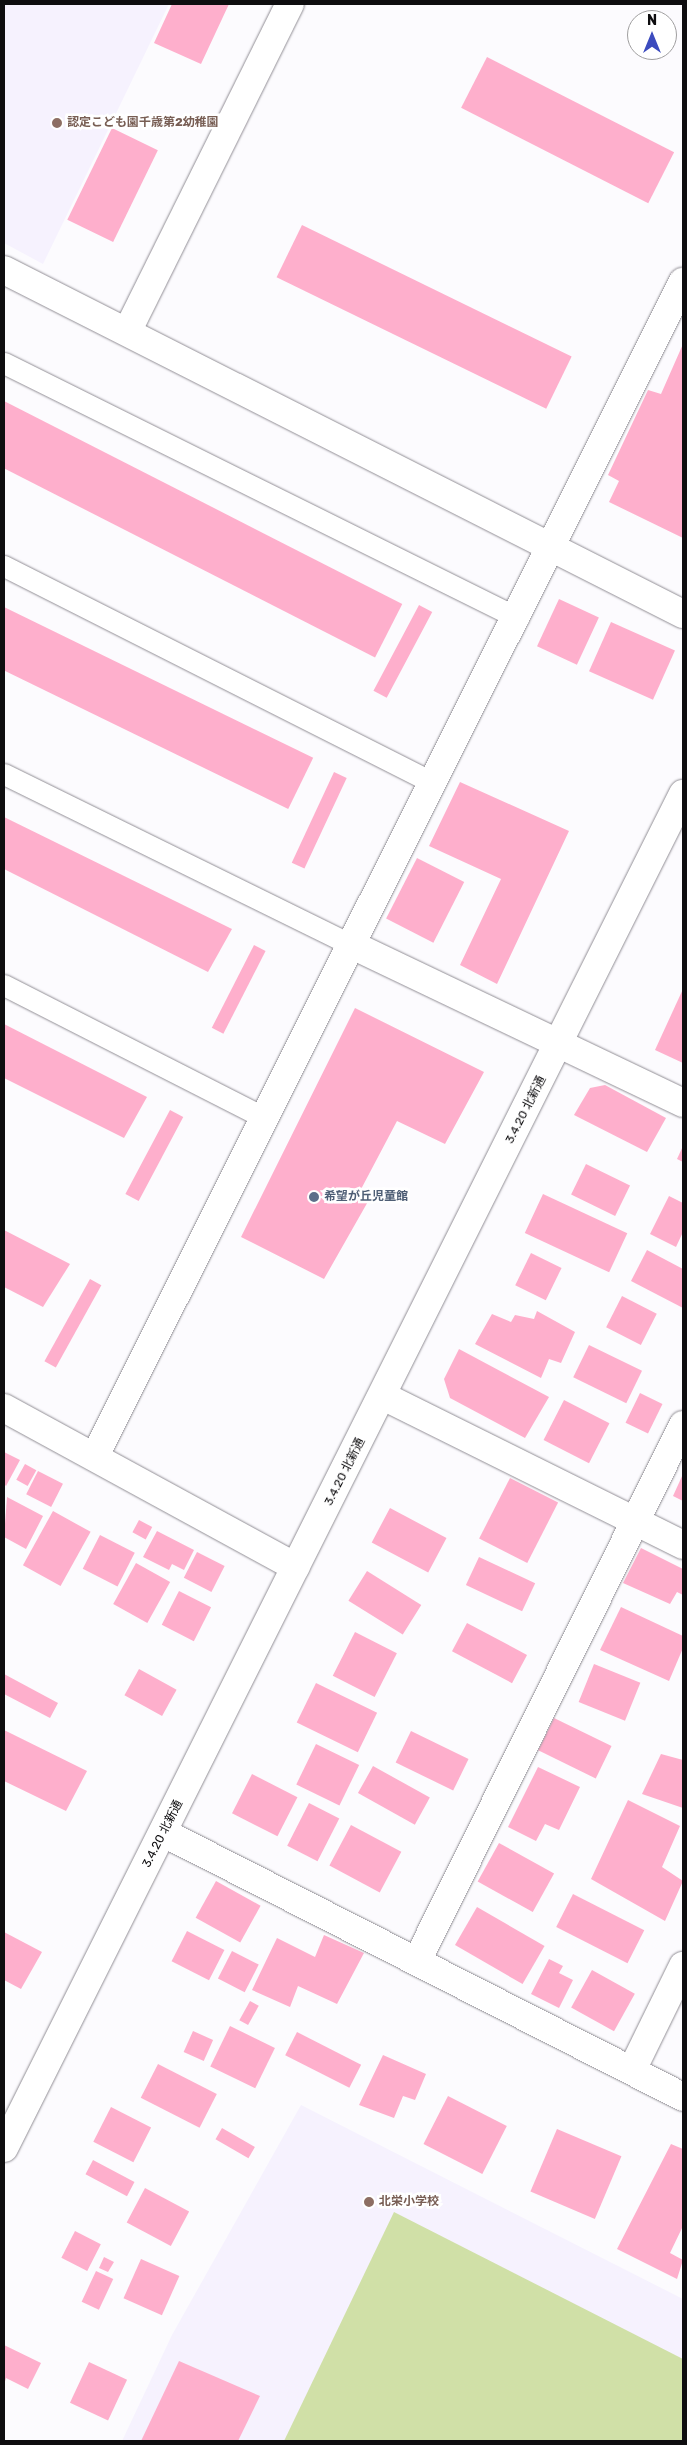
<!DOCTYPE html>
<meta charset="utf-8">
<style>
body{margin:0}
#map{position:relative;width:687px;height:2445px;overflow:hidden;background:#fcfbfe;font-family:Rubik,"Noto Sans JP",sans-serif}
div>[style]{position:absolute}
.built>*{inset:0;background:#f6f2fe}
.green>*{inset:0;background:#d0e0a7}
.building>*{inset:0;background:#feafcc;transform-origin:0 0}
.roads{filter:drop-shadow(0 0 1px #918e95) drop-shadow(0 0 1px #918e95)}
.lane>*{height:21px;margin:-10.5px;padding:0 10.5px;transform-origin:10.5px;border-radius:10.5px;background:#fff}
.street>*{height:28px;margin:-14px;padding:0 14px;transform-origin:14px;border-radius:14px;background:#fff}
.secondary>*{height:28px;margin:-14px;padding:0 14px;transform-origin:14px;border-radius:14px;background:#fff}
.dots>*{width:14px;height:14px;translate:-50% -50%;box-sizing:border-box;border:2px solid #fff;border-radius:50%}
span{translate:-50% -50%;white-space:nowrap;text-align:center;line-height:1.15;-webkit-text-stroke:5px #fff;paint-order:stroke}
.education-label{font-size:12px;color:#785e54;font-weight:700}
.left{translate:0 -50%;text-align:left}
.street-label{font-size:12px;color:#0e0d0f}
.service-label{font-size:12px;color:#4e5e75;font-weight:700}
.frame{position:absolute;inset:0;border:5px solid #0e0d0f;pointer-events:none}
.north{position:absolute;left:627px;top:10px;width:50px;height:50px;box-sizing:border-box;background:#fff;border:1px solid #9f9e9f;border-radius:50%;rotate:0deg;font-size:14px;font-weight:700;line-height:20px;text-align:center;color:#0e0d0f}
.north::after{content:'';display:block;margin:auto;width:18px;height:22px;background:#3c4bbe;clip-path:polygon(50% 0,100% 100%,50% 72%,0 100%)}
</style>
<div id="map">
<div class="built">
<i style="clip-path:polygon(4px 4px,169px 4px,43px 264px,4px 243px)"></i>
<i style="clip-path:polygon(301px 2105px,683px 2299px,683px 2441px,122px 2441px,172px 2335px)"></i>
</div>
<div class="green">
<i style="clip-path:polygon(394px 2212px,683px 2359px,683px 2441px,284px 2441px)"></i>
</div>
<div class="building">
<i style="clip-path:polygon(172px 4px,229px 4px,201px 64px,154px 43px)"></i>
<i style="left:487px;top:57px;width:210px;height:57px;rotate:27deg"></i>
<i style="left:112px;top:128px;width:51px;height:102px;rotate:26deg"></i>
<i style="left:302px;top:225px;width:300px;height:58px;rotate:26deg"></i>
<i style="clip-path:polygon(683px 344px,683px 538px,609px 502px,619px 481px,608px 475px,648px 390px,661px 394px)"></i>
<i style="left:4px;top:401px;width:447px;height:60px;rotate:27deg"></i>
<i style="left:559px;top:599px;width:44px;height:52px;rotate:25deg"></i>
<i style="left:419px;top:605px;width:15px;height:97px;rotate:28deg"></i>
<i style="left:4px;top:607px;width:344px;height:57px;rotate:26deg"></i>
<i style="left:611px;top:622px;width:70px;height:54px;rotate:24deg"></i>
<i style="left:334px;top:772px;width:14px;height:100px;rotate:25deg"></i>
<i style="clip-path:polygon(460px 782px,569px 831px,497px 984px,460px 965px,501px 879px,429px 846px)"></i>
<i style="clip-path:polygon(4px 817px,232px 929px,208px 972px,4px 869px)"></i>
<i style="left:417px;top:858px;width:53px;height:68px;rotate:27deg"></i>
<i style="left:254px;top:945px;width:13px;height:93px;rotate:27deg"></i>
<i style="clip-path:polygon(683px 989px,683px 1063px,655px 1050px)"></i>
<i style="clip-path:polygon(355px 1008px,484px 1072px,445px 1144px,397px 1121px,359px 1193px,370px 1198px,324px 1279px,241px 1237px)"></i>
<i style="clip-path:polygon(4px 1024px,147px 1097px,124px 1138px,4px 1078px)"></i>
<i style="clip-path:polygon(605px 1085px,666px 1118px,647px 1152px,574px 1115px,590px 1088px)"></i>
<i style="left:170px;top:1110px;width:15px;height:95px;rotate:28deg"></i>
<i style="clip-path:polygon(683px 1146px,683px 1162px,677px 1159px)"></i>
<i style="left:586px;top:1164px;width:49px;height:34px;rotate:26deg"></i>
<i style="left:543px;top:1194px;width:93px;height:43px;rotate:25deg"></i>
<i style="clip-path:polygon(669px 1196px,683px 1203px,683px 1232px,676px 1247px,650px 1234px)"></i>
<i style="clip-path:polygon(4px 1230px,70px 1264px,43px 1307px,4px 1287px)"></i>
<i style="clip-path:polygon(647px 1250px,683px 1269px,683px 1308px,631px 1281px)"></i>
<i style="left:531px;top:1253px;width:34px;height:36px;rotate:26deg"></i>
<i style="left:90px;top:1279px;width:13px;height:94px;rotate:29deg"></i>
<i style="left:622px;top:1296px;width:39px;height:35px;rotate:27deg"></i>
<i style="clip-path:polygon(537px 1311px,575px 1332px,561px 1363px,549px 1359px,541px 1378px,475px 1344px,492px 1314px,511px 1322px,515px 1315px,534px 1319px)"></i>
<i style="left:589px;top:1345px;width:59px;height:36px;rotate:26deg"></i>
<i style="clip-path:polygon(459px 1349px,549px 1397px,525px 1438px,450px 1398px,444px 1379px)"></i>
<i style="left:640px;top:1393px;width:25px;height:33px;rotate:26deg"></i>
<i style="left:564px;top:1400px;width:51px;height:45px;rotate:27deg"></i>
<i style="clip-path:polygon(4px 1452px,20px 1460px,6px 1486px,4px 1484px)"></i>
<i style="left:25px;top:1464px;width:13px;height:18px;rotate:29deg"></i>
<i style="left:38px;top:1471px;width:28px;height:26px;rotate:27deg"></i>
<i style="clip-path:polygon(683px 1474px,683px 1501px,673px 1496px)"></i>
<i style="left:510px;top:1478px;width:54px;height:68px;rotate:27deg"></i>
<i style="clip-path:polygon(7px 1497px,43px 1516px,26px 1549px,4px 1537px)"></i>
<i style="left:390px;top:1508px;width:64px;height:39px;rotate:28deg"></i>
<i style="left:53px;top:1511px;width:43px;height:62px;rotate:29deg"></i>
<i style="left:139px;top:1520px;width:15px;height:14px;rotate:28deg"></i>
<i style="clip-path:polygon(157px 1531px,194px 1550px,184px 1570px,172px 1564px,169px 1570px,143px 1557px)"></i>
<i style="left:100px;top:1535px;width:39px;height:38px;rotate:27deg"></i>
<i style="clip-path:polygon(641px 1548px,683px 1569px,683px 1595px,677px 1592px,670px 1604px,623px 1583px)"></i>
<i style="left:197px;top:1552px;width:31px;height:29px;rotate:27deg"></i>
<i style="left:479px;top:1557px;width:62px;height:31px;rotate:25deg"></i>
<i style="left:136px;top:1563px;width:39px;height:47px;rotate:29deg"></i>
<i style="left:367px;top:1571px;width:64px;height:35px;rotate:32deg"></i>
<i style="left:179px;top:1591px;width:36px;height:38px;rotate:27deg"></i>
<i style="clip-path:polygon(621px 1607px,683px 1636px,683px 1648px,669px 1681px,600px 1650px)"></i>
<i style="left:467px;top:1623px;width:68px;height:32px;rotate:28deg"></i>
<i style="left:355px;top:1632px;width:47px;height:49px;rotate:27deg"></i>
<i style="left:594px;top:1664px;width:50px;height:41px;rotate:22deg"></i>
<i style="left:139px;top:1669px;width:43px;height:30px;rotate:29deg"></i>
<i style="clip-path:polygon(4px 1674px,58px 1703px,50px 1718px,4px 1694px)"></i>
<i style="left:316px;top:1683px;width:68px;height:44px;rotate:26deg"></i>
<i style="left:554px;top:1718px;width:64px;height:36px;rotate:26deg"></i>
<i style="clip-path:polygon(4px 1730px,87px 1771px,66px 1811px,4px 1781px)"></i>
<i style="left:411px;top:1731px;width:64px;height:35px;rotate:26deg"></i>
<i style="left:316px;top:1744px;width:48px;height:45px;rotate:26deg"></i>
<i style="clip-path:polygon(661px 1754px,683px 1760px,683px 1808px,642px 1794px)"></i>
<i style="left:373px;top:1766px;width:65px;height:31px;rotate:29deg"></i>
<i style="clip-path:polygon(538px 1767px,580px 1787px,559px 1830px,545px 1824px,536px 1841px,508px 1827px)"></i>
<i style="left:252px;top:1774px;width:51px;height:44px;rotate:27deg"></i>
<i style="clip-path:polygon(628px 1800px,680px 1826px,662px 1867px,683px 1881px,665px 1921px,591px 1879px)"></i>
<i style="left:309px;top:1803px;width:34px;height:48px;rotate:27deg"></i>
<i style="left:351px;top:1825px;width:57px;height:46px;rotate:28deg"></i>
<i style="left:499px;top:1843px;width:63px;height:44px;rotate:29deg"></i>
<i style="left:216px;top:1881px;width:51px;height:42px;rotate:29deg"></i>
<i style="left:573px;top:1894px;width:80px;height:37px;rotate:27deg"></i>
<i style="left:477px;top:1907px;width:78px;height:44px;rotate:30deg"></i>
<i style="left:187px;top:1931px;width:42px;height:34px;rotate:27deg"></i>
<i style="clip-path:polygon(4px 1932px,42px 1952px,21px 1989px,4px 1980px)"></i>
<i style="clip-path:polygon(324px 1935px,364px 1953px,337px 2004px,298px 1986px,290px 2007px,252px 1990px,277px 1938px,315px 1957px)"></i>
<i style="left:232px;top:1951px;width:30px;height:31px;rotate:27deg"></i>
<i style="clip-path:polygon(549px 1959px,563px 1966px,559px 1973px,573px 1980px,559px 2008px,531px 1994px)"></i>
<i style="left:592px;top:1970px;width:49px;height:43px;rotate:29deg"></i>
<i style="left:250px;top:2001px;width:10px;height:22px;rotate:29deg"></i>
<i style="left:230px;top:2026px;width:50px;height:45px;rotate:26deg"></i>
<i style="left:193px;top:2031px;width:22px;height:23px;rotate:24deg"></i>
<i style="left:297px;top:2032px;width:72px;height:26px;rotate:27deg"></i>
<i style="clip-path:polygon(383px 2055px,426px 2074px,415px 2100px,403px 2096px,394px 2118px,359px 2105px)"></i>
<i style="left:158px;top:2064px;width:66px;height:38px;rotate:27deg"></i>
<i style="left:448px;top:2096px;width:66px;height:54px;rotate:27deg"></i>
<i style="left:111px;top:2107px;width:45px;height:39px;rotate:27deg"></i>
<i style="left:222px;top:2128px;width:38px;height:13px;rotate:30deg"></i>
<i style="left:557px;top:2129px;width:70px;height:68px;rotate:23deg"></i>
<i style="clip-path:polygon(671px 2144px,683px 2149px,683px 2226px,670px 2253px,683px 2260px,677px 2279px,617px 2249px)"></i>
<i style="left:93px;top:2160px;width:47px;height:16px;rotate:28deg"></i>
<i style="left:145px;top:2188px;width:50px;height:39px;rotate:28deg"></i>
<i style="left:75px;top:2231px;width:29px;height:30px;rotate:27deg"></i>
<i style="clip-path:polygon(104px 2257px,114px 2262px,108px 2272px,99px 2268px)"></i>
<i style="left:141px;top:2259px;width:42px;height:43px;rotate:24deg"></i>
<i style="left:96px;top:2271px;width:19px;height:34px;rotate:25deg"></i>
<i style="clip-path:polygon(4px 2345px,41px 2363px,28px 2389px,6px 2378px,4px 2385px)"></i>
<i style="clip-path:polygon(179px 2361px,260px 2396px,238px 2441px,141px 2441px)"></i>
<i style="left:89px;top:2362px;width:42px;height:45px;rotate:25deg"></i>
</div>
<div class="roads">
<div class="lane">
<i style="left:4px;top:363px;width:574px;rotate:26.39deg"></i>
<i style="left:4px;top:566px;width:482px;rotate:26.8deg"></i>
<i style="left:4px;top:774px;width:388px;rotate:26.2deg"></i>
<i style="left:4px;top:985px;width:293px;rotate:27deg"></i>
</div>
<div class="street">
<i style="left:4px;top:270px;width:761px;rotate:26.87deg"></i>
<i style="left:128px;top:330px;width:364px;rotate:-63.6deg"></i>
<i style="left:352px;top:945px;width:367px;rotate:25.5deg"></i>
<i style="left:383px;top:1396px;width:335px;rotate:26.4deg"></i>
<i style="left:4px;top:1408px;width:332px;rotate:28.6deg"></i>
<i style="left:96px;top:1454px;width:1311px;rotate:-63.4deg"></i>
<i style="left:164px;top:1833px;width:582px;rotate:26.96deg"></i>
<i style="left:418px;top:1959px;width:596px;rotate:-63.61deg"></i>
<i style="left:632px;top:2070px;width:116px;rotate:-63.9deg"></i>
</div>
<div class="secondary">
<i style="left:4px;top:2148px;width:1515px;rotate:-63.37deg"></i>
</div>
</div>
<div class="dots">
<i style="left:57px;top:123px;background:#8d6e63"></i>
<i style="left:314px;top:1197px;background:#5c6f8a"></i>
<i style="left:369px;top:2202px;background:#8d6e63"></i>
</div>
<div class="education-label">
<span class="left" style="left:67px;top:123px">認定こども園千歳第2幼稚園</span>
<span class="left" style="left:379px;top:2202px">北栄小学校</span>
</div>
<div class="street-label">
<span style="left:526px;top:1110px;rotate:-63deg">3.4.20 北新通</span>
<span style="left:345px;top:1472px;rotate:-63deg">3.4.20 北新通</span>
<span style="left:163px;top:1834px;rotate:-63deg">3.4.20 北新通</span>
</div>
<div class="service-label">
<span class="left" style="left:324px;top:1197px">希望が丘児童館</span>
</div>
<div class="frame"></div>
<div class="north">N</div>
</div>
